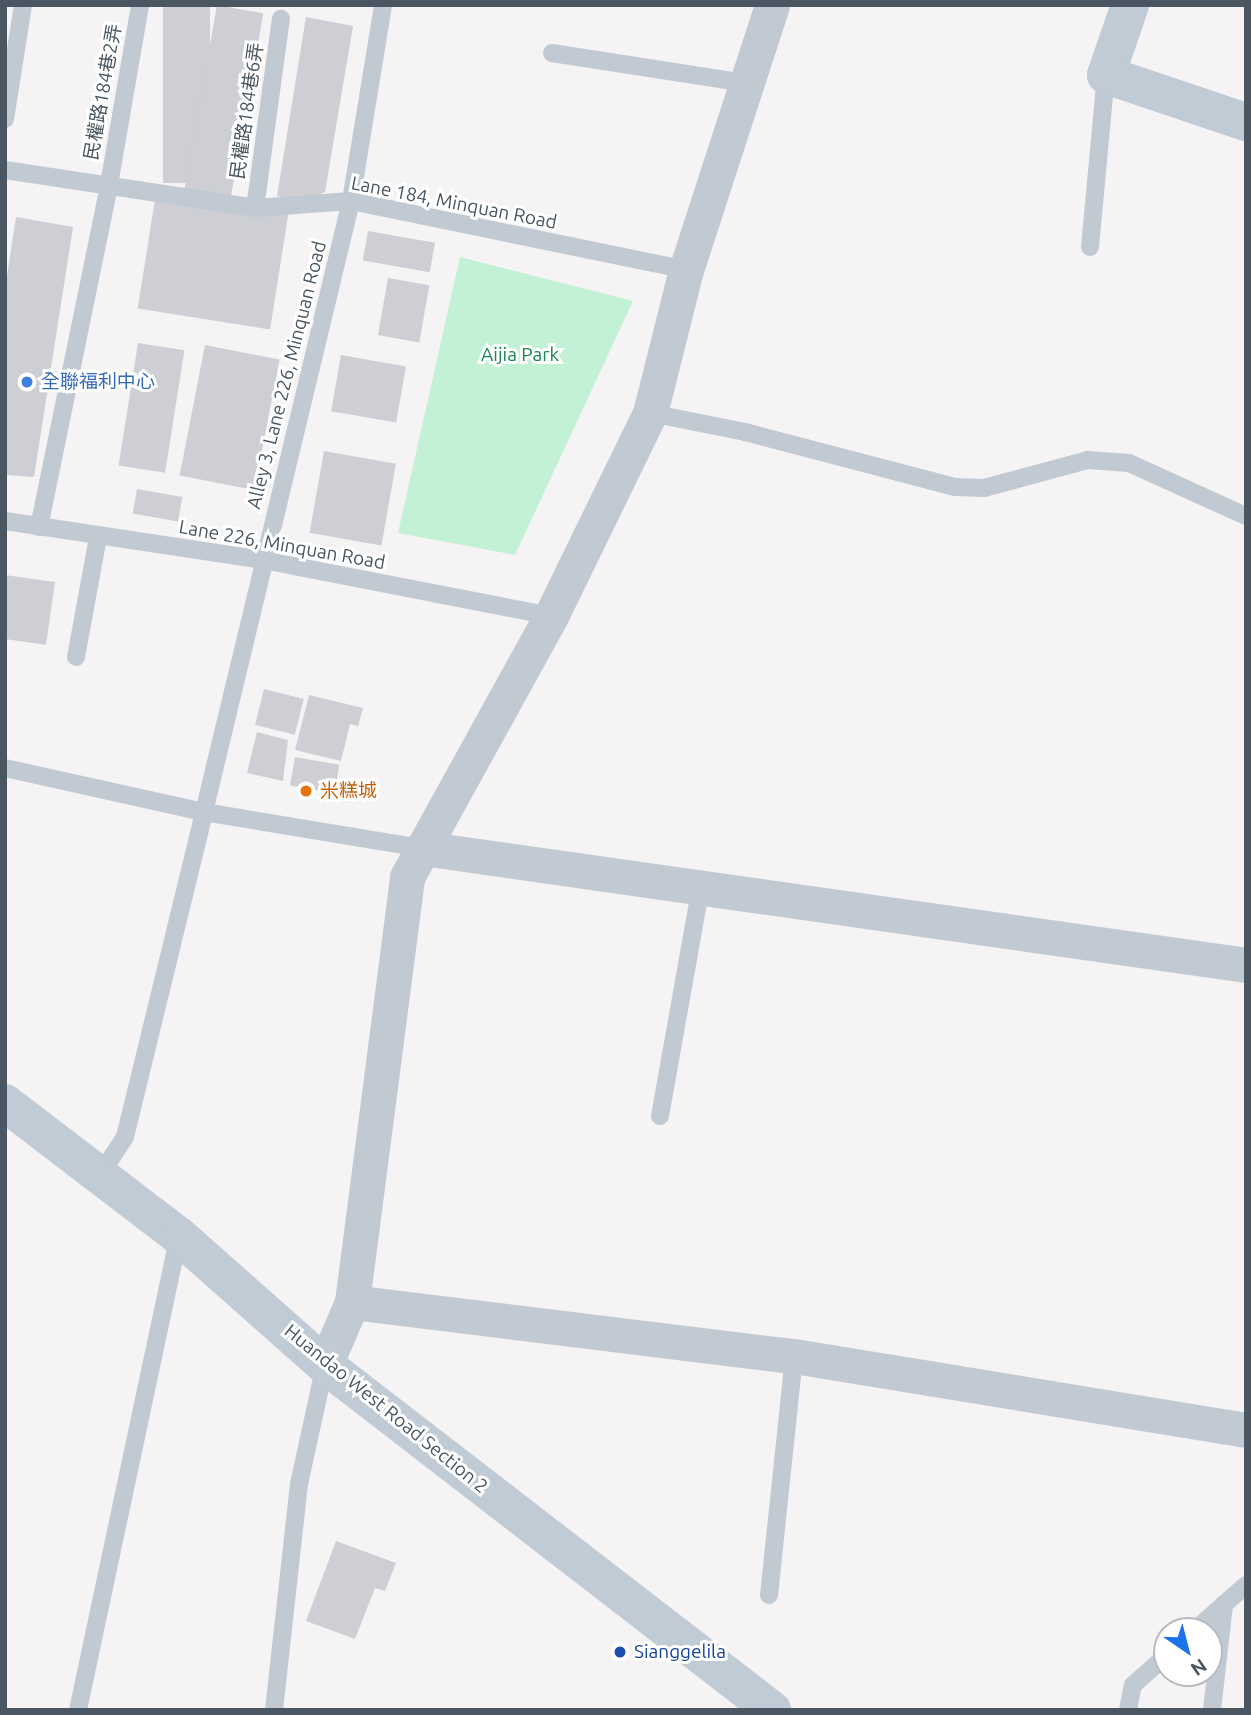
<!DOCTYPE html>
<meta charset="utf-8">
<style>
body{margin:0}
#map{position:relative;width:1251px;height:1715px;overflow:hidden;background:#f5f3f3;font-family:Ubuntu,"Noto Sans TC",sans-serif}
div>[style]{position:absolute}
.green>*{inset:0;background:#c3f1d5}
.building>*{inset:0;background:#cdcfd5;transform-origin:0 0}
.lane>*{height:18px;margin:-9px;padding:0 9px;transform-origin:9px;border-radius:9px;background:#c1cad2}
.street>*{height:35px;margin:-17.5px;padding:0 17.5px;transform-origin:17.5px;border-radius:17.5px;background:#c1cad2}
.secondary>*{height:38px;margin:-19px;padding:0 19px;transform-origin:19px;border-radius:19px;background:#c1cbd6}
.dots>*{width:19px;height:19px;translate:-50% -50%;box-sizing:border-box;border:4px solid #fff;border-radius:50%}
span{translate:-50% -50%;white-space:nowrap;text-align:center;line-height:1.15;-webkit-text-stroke:6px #fff;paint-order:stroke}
.street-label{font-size:19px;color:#4a5661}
.park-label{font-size:19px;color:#17864f}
.shop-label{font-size:19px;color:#366cbe}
.left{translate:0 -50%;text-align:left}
.food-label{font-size:19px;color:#c56008}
.transit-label{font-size:19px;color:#164399}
.frame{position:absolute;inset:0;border:7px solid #4a5661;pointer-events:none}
.north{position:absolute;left:1153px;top:1617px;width:70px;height:70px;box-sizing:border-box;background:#fff;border:2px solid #b7bbc0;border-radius:50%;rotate:145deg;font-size:19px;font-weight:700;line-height:28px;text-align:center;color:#4a5661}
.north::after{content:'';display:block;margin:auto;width:24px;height:32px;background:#1a73e8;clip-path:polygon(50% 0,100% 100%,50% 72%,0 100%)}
</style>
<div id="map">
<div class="green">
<i style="clip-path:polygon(460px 257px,633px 301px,515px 555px,398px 533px)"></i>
</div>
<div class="building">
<i style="left:163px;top:5px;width:47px;height:178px"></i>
<i style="left:217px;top:5px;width:47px;height:187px;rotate:10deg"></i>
<i style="clip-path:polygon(306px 17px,353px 26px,325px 192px,304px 201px,277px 196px)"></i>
<i style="left:156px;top:193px;width:134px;height:117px;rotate:9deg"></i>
<i style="clip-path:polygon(16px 217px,73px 227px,34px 477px,5px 475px,5px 289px)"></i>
<i style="left:368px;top:231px;width:68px;height:30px;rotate:10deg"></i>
<i style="left:388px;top:278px;width:42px;height:58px;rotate:10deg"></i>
<i style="left:138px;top:343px;width:47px;height:124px;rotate:9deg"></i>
<i style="left:205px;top:345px;width:76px;height:133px;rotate:11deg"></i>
<i style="left:341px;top:355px;width:66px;height:57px;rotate:10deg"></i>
<i style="left:324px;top:451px;width:73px;height:83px;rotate:10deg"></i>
<i style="left:137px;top:489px;width:46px;height:25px;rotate:10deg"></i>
<i style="clip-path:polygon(5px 575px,55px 582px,46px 645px,5px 639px)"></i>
<i style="left:264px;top:689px;width:41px;height:37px;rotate:14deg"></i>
<i style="clip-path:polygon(309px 695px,363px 708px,358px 726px,350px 724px,341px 761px,295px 750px)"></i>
<i style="clip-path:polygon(257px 732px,288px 740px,283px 781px,247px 773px)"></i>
<i style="left:295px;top:757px;width:45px;height:29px;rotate:10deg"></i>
<i style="clip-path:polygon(336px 1541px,396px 1563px,385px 1591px,375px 1588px,355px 1639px,306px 1621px)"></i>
</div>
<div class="lane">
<i style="left:552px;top:53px;width:195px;rotate:8.8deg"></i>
<i style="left:5px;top:119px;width:115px;rotate:-81deg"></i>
<i style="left:5px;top:170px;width:253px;rotate:8.6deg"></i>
<i style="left:255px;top:208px;width:96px;rotate:-4.2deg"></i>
<i style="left:351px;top:201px;width:342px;rotate:11.6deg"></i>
<i style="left:255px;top:208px;width:191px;rotate:-82.2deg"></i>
<i style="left:1090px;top:247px;width:173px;rotate:-84.7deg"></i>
<i style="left:650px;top:413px;width:97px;rotate:11.3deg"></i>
<i style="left:745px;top:432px;width:217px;rotate:14.7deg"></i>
<i style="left:955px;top:487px;width:29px;rotate:2deg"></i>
<i style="left:984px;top:488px;width:108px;rotate:-15.1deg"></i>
<i style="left:1088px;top:460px;width:41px;rotate:4.2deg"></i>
<i style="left:1129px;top:463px;width:128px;rotate:24.4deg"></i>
<i style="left:5px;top:521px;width:261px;rotate:8.6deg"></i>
<i style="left:263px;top:560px;width:293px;rotate:11deg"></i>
<i style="left:39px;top:527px;width:349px;rotate:-78.4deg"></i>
<i style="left:109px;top:185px;width:183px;rotate:-80.2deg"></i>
<i style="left:76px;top:657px;width:122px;rotate:-79.6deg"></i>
<i style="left:5px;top:768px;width:204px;rotate:12.5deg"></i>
<i style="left:204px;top:812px;width:221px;rotate:9.4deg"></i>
<i style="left:660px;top:1116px;width:235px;rotate:-79.9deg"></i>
<i style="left:100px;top:1175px;width:45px;rotate:-56.7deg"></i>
<i style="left:125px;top:1137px;width:334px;rotate:-76.3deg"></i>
<i style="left:204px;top:812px;width:628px;rotate:-76.47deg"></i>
<i style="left:351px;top:201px;width:199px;rotate:-80.7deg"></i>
<i style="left:769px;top:1595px;width:240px;rotate:-84deg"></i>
<i style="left:1194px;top:1631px;width:69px;rotate:-41.5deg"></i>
<i style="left:78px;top:1710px;width:485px;rotate:-78deg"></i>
<i style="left:274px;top:1710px;width:227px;rotate:-83.7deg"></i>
<i style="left:299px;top:1484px;width:122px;rotate:-77.7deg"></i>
<i style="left:1128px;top:1710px;width:25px;rotate:-79deg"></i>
<i style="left:1133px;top:1685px;width:45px;rotate:-41.4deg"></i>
<i style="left:1212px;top:1710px;width:107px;rotate:-83.5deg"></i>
</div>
<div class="street">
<i style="left:422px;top:848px;width:832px;rotate:8.08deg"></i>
<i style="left:352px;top:1302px;width:445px;rotate:7deg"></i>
<i style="left:794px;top:1356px;width:458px;rotate:9.3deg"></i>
<i style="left:325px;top:1365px;width:69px;rotate:-66.8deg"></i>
<i style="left:352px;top:1302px;width:429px;rotate:-82.6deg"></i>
<i style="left:407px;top:877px;width:298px;rotate:-61.1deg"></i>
<i style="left:551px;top:616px;width:226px;rotate:-64deg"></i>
<i style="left:650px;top:413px;width:147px;rotate:-75.9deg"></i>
<i style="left:686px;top:270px;width:279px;rotate:-72deg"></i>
</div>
<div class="secondary">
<i style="left:1130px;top:5px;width:74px;rotate:108.9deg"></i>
<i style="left:1106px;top:75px;width:148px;rotate:18.6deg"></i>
<i style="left:5px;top:1103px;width:219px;rotate:37.4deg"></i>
<i style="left:179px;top:1236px;width:195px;rotate:41.5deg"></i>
<i style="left:325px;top:1365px;width:565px;rotate:37.66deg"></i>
</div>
<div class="dots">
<i style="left:27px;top:382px;background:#3f7fe0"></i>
<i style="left:306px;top:791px;background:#e8710a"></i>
<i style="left:620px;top:1652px;background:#1a4fb4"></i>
</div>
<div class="street-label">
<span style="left:103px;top:92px;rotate:-80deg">民權路184巷2弄</span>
<span style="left:247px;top:111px;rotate:-82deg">民權路184巷6弄</span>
<span style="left:454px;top:203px;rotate:11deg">Lane 184, Minquan Road</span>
<span style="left:287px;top:375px;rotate:-76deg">Alley 3, Lane 226, Minquan Road</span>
<span style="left:282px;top:545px;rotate:10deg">Lane 226, Minquan Road</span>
<span style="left:386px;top:1409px;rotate:39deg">Huandao West Road Section 2</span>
</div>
<div class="park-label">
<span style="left:520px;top:355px">Aijia Park</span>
</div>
<div class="shop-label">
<span class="left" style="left:41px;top:382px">全聯福利中心</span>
</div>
<div class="food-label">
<span class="left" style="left:320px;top:791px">米糕城</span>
</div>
<div class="transit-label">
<span class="left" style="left:634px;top:1652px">Sianggelila</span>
</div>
<div class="frame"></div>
<div class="north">N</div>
</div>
